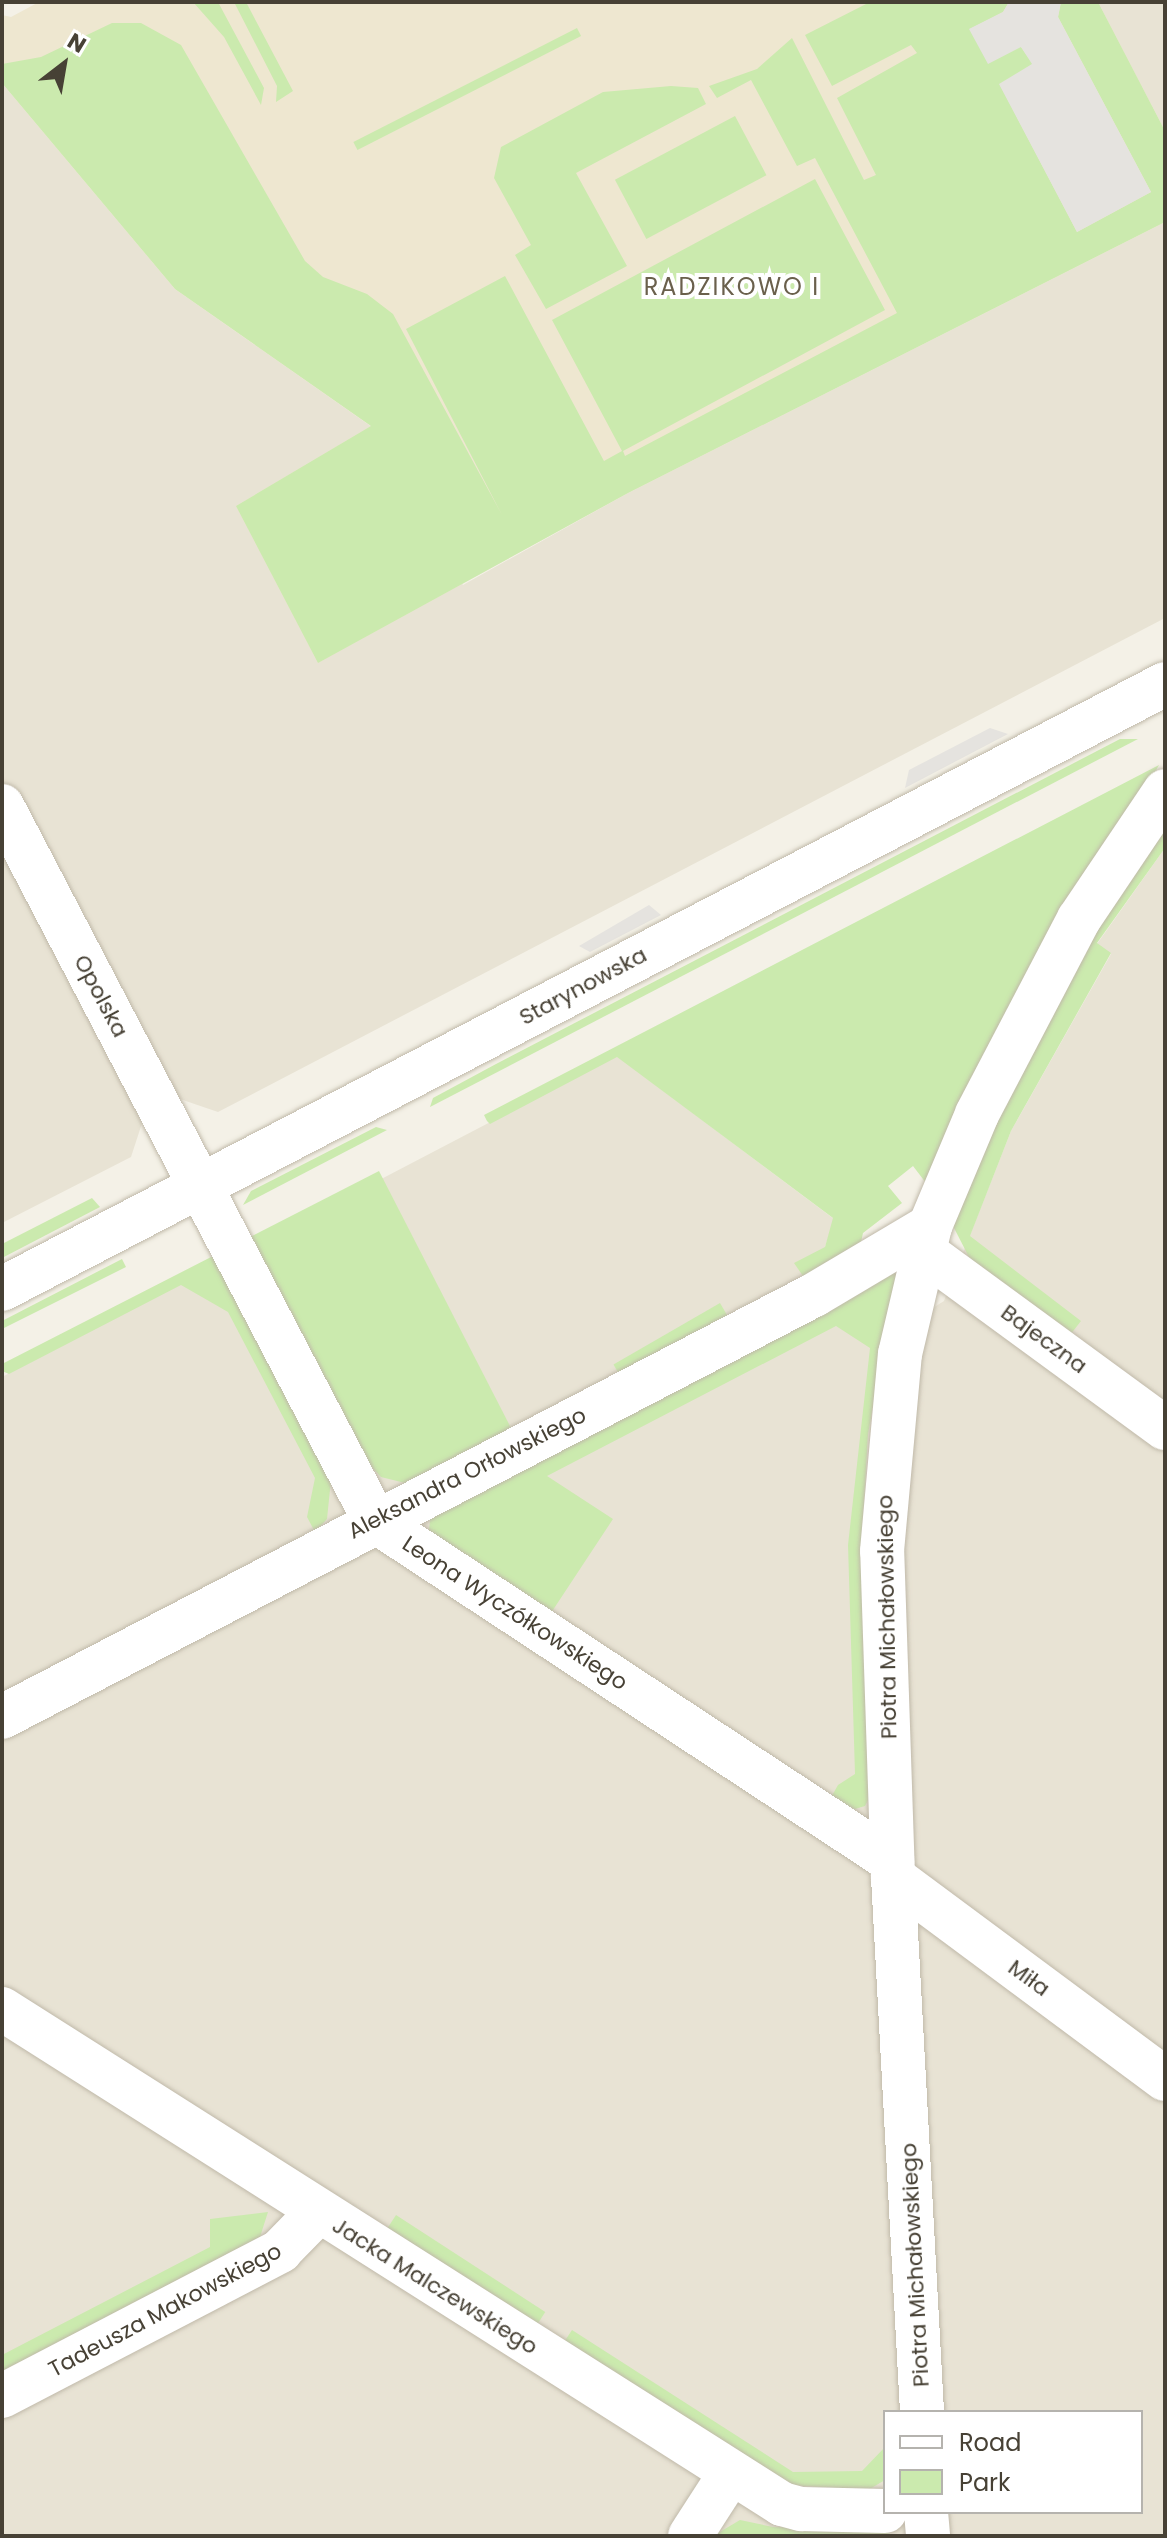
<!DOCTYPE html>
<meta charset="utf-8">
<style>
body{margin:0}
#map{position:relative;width:1167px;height:2538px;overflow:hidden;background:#f4f1e7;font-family:Poppins,sans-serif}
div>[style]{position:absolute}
.residential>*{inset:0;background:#e8e3d4}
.education>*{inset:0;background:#eee7d0}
.green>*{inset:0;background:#cbeaae;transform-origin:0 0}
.parking>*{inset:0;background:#e5e3df}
.roads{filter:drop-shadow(0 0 2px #c0b9a9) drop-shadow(0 0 2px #c0b9a9)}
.minor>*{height:44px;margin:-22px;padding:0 22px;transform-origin:22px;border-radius:22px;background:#fff}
span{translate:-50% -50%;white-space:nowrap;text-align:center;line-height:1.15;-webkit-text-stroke:8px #fff;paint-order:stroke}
.street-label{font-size:22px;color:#474135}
.neighbourhood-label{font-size:24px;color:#6a604c;letter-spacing:2px}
.frame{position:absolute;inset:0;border:4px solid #474135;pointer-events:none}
.legend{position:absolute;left:883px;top:2410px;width:260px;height:104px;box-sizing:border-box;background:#fff;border:2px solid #b5b3ae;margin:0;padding:10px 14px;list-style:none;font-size:24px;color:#474135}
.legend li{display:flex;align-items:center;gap:16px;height:40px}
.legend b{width:40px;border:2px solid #b5b3ae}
.north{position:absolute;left:24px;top:24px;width:80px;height:80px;-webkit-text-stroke:6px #fff;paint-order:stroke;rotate:31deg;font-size:22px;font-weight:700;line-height:32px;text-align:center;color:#474135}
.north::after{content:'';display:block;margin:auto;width:28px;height:36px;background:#474135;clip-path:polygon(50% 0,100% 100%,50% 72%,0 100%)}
</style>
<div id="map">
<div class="residential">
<i style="clip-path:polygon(1098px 2px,1165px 2px,1165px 131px,1123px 51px)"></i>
<i style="clip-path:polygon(2px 83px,175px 289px,372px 427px,463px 585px,628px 493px,1165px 222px,1165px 618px,218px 1112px,177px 1098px,144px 1117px,131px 1157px,2px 1223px)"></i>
<i style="clip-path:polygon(evenodd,1165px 848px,1165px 2536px,2px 2536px,2px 1377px,617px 1056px,834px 1219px,825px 1247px,871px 1347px,944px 1301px,1011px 1131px,1111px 954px,1097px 944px,1165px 848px,885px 2412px,1141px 2412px,1141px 2512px,885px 2512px,885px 2412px)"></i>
</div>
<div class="education">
<i style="clip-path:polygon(39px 2px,1098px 2px,1165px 131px,1165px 222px,628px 493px,318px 663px,236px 506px,371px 426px,175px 289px,2px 83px,2px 15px,11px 17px)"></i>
</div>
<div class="green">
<i style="clip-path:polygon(193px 2px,218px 2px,264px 88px,261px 105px,224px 37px)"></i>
<i style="clip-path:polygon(234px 2px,246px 2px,293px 91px,276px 102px,277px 86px)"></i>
<i style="clip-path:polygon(870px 2px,1009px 2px,1003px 12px,970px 29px,1021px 47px,1033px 64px,1000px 85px,1077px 232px,1151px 192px,1058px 17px,1061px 2px,1098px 2px,1165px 131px,1165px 222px,628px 493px,318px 663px,236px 506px,371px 426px,175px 289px,2px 83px,2px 64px,41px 57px,112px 23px,141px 23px,181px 45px,305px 261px,323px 277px,367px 294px,393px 314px,502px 515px,406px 329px,505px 276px,604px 461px,622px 451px,552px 320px,815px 179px,885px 310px,623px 451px,625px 456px,897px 313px,815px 158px,797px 166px,751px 80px,717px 98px,709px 86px,757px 69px,792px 38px,864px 180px,876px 175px,837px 98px,917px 53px,911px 45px,832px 86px,805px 35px)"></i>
<i style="left:577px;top:28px;width:9px;height:251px;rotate:63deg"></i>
<i style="clip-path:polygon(671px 86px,698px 88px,706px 104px,576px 173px,627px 266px,546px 309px,515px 255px,531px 245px,494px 178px,501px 147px,603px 92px)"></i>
<i style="left:735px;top:116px;width:67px;height:136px;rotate:62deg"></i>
<i style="clip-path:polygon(1120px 739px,1138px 739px,430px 1107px,433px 1098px,496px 1064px)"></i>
<i style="clip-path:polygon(1159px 765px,926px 1183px,913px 1166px,888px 1186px,902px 1203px,863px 1233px,861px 1242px,805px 1279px,794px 1263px,825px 1247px,833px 1218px,617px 1057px,490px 1124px,487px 1121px,484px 1115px)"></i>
<i style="clip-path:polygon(1165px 826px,1165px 848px,1097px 943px,1111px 953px,1011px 1131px,970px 1236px,1081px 1321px,1070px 1335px,972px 1263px,953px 1226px,996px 1118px,1094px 930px)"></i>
<i style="clip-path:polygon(376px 1127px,387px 1130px,243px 1205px,251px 1191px)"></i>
<i style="clip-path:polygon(379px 1171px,511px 1428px,409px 1484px,381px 1477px,368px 1463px,250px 1237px)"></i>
<i style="clip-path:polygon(92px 1198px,100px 1207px,2px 1258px,2px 1244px)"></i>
<i style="clip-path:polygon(215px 1255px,331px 1480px,327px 1519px,315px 1532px,307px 1517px,315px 1478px,228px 1312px,181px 1285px,9px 1374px,2px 1371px,2px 1364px)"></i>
<i style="clip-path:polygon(122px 1259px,126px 1267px,2px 1329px,2px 1321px)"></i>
<i style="clip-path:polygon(893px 1272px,897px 1275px,868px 1434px,861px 1555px,870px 1796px,865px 1806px,855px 1809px,829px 1801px,838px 1785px,855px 1774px,848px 1545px,870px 1348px,836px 1326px,547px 1476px,613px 1519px,549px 1616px,428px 1538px,431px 1513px)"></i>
<i style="left:720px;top:1303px;width:16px;height:123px;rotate:60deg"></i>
<i style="clip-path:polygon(268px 2212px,260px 2237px,2px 2374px,2px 2355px,210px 2247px,210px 2219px)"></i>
<i style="left:396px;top:2215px;width:178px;height:20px;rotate:33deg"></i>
<i style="clip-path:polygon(572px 2330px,793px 2472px,862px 2471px,885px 2447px,885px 2480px,868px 2490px,789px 2485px,562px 2345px)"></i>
<i style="clip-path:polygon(740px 2520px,773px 2527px,876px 2528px,895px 2536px,713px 2536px)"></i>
</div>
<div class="parking">
<i style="clip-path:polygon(1009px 2px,1061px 2px,1058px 17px,1151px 192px,1077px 232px,999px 84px,1032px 64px,1021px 47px,988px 64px,969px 29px,1003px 12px)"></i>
<i style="clip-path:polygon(990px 728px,1008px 734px,905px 788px,909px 770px)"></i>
<i style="clip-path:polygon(649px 905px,661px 915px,590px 952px,579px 946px)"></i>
</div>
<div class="roads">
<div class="minor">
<i style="left:2px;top:806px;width:806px;rotate:62.45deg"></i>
<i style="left:375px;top:1521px;width:619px;rotate:33.33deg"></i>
<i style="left:923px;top:1251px;width:300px;rotate:36.2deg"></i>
<i style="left:2px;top:1289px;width:1311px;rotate:-27.48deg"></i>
<i style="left:2px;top:1717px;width:915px;rotate:-27.46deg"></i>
<i style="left:814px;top:1295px;width:135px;rotate:-30.7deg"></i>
<i style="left:893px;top:1877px;width:339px;rotate:36.6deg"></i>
<i style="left:2px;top:2009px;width:924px;rotate:32.4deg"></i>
<i style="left:782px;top:2504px;width:20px;rotate:15deg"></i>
<i style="left:801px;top:2509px;width:84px;rotate:1.4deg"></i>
<i style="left:2px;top:2396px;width:314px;rotate:-27.5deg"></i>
<i style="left:280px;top:2251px;width:54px;rotate:-45.7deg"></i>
<i style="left:922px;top:2412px;width:536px;rotate:-93.1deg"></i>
<i style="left:893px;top:1877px;width:326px;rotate:-91.9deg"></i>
<i style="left:882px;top:1551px;width:198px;rotate:-84.8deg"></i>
<i style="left:900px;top:1354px;width:131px;rotate:-76.8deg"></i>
<i style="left:930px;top:1226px;width:121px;rotate:-67.2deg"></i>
<i style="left:977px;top:1114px;width:220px;rotate:-62.4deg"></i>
<i style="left:1079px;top:919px;width:154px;rotate:-56.1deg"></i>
<i style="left:926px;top:2512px;width:24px;rotate:85deg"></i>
<i style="left:690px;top:2536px;width:74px;rotate:-57.2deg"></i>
</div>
</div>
<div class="street-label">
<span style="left:583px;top:986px;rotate:-28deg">Starynowska</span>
<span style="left:101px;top:996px;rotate:62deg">Opolska</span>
<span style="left:1044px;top:1339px;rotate:36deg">Bajeczna</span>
<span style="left:467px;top:1473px;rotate:-27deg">Aleksandra Orłowskiego</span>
<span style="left:515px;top:1613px;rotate:33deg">Leona Wyczółkowskiego</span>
<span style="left:887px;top:1617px;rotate:-91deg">Piotra Michałowskiego</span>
<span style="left:1029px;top:1978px;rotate:36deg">Miła</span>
<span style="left:915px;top:2265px;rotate:-93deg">Piotra Michałowskiego</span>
<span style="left:435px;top:2286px;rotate:32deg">Jacka Malczewskiego</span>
<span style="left:165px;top:2310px;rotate:-28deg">Tadeusza Makowskiego</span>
</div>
<div class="neighbourhood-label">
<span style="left:732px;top:287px">RADZIKOWO I</span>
</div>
<div class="frame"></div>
<ul class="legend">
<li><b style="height:10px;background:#fff"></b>Road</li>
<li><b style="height:22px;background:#cbeaae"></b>Park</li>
</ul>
<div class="north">N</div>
</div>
